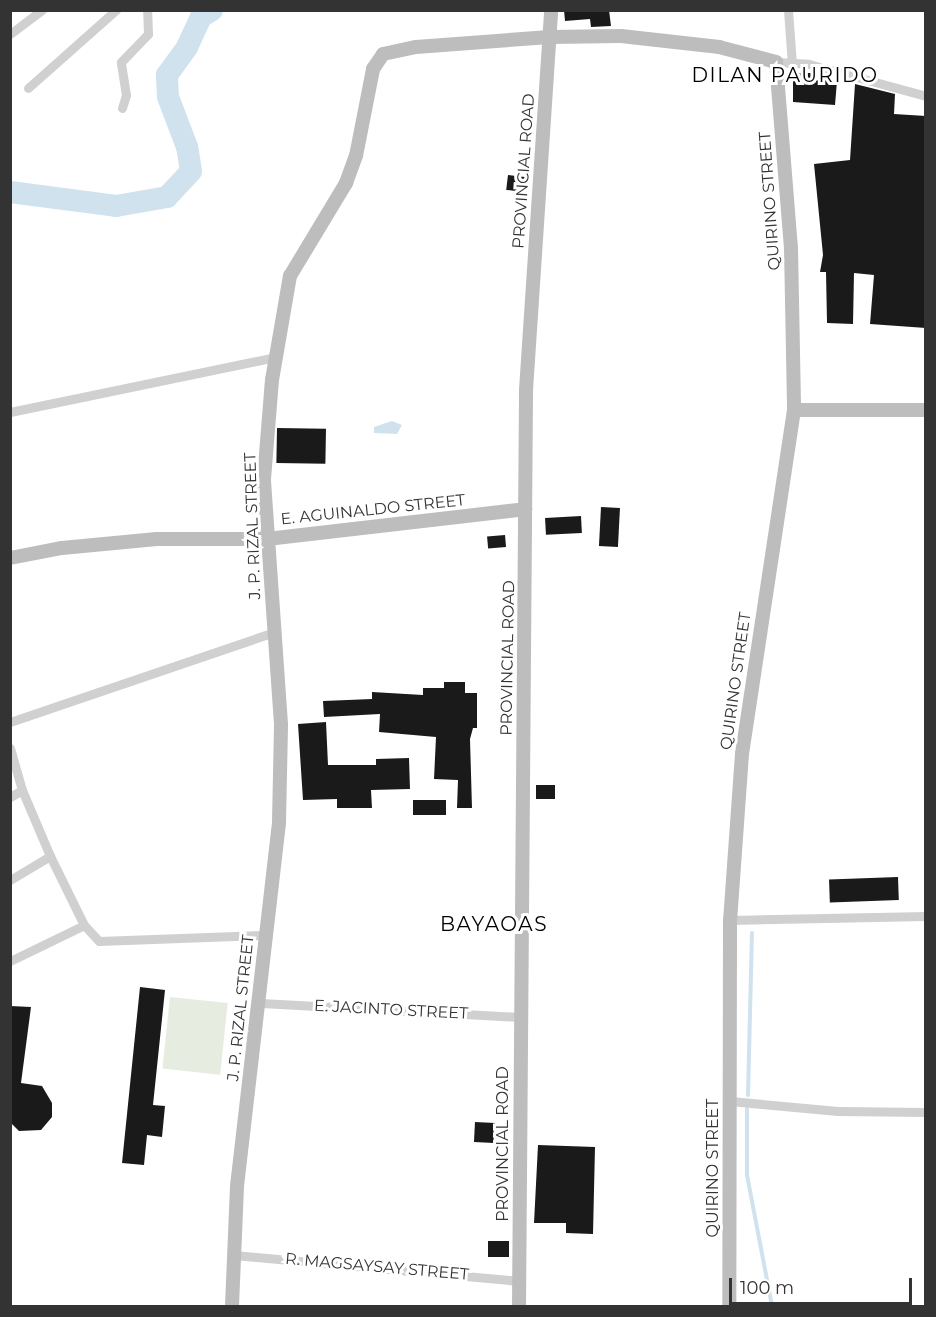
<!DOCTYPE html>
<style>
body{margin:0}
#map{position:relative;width:936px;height:1317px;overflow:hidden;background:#fff;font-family:Montserrat,sans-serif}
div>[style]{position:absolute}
.green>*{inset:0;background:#e6ecdf;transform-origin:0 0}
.water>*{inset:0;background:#cfe2ee}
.stream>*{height:4px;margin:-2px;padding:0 2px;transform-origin:2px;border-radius:2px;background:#cfe2ee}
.river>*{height:22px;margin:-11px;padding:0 11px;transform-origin:11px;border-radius:11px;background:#cfe2ee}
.building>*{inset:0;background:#1a1a1a;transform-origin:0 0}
.street>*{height:9px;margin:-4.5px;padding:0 4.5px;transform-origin:4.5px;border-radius:4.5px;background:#d0d0d0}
.secondary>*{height:14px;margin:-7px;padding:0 7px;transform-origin:7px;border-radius:7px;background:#bdbdbd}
span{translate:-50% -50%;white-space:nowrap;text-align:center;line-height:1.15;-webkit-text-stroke:6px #fff;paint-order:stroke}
.street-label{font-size:16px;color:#333}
.quarter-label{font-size:20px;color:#000;letter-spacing:1.5px}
.frame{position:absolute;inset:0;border:12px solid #333;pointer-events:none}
.scale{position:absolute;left:729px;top:1278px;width:183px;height:27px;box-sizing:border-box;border:3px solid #333;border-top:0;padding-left:8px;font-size:18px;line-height:21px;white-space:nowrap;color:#333;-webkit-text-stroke:4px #fff;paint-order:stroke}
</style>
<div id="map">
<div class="green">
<i style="left:170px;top:997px;width:58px;height:72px;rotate:6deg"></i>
</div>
<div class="water">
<i style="clip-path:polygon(392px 421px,402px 425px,397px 434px,374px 433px,374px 427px)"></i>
</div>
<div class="stream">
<i style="left:748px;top:1095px;width:162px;rotate:-88.6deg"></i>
<i style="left:747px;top:1109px;width:66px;rotate:90deg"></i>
<i style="left:747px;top:1175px;width:133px;rotate:79.2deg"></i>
</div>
<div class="river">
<i style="left:10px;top:192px;width:107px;rotate:7.5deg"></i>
<i style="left:116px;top:206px;width:52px;rotate:-10deg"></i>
<i style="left:167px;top:197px;width:35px;rotate:-47deg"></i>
<i style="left:191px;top:171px;width:24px;rotate:-99deg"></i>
<i style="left:187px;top:147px;width:53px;rotate:-110.8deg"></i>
<i style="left:168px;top:97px;width:22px;rotate:-93deg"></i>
<i style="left:167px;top:75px;width:34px;rotate:-54deg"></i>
<i style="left:187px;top:47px;width:33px;rotate:-65deg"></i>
<i style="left:201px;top:17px;width:13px;rotate:-32deg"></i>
</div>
<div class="building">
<i style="clip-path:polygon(564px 10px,609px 10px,611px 26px,591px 27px,590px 19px,565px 21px)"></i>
<i style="clip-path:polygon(793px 73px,815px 73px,815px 78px,837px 81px,835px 105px,793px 102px)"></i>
<i style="clip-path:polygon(855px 84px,895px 94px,894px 114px,926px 116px,926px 328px,870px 324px,874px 275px,854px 273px,853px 324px,827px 323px,826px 272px,820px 272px,823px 255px,814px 164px,850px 160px)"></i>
<i style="left:508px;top:175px;width:17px;height:15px;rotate:7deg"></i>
<i style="left:277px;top:428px;width:49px;height:35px;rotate:1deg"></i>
<i style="left:601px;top:507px;width:19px;height:39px;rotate:3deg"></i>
<i style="left:581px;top:516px;width:17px;height:36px;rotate:87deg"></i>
<i style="left:505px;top:535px;width:12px;height:18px;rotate:85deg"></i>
<i style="clip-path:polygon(444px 682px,465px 682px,465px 693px,477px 693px,477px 728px,473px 728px,470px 739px,472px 808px,457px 808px,458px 780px,434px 779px,436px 737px,379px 732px,380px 714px,324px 717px,323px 701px,372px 699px,372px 692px,423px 695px,423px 688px,444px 688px)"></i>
<i style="clip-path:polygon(326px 722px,328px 765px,376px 765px,376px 759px,409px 758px,410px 789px,371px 790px,372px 808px,337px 808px,337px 799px,303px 800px,298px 724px)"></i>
<i style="left:536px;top:785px;width:19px;height:14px"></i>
<i style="left:413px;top:800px;width:33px;height:15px"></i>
<i style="left:898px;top:877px;width:23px;height:69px;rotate:88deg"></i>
<i style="clip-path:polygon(140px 987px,165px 990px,153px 1105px,165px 1106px,162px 1137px,147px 1135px,144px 1165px,122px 1163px)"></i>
<i style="clip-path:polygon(10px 1006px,31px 1007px,21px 1083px,42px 1086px,52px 1103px,52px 1117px,41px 1130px,19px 1131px,10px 1122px)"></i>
<i style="left:475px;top:1122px;width:20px;height:20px;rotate:3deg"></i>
<i style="clip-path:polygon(538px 1145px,595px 1147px,593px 1234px,566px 1233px,566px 1223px,534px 1223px)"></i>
<i style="left:488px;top:1241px;width:21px;height:16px"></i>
</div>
<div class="street">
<i style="left:788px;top:10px;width:54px;rotate:85.8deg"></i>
<i style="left:10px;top:34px;width:40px;rotate:-37deg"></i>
<i style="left:776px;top:62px;width:33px;rotate:3deg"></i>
<i style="left:809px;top:64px;width:121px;rotate:15.3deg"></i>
<i style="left:28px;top:88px;width:118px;rotate:-41.6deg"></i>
<i style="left:122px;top:108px;width:14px;rotate:-73deg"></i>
<i style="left:126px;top:95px;width:33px;rotate:-99deg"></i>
<i style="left:121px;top:62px;width:39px;rotate:-46deg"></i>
<i style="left:148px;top:34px;width:24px;rotate:-92deg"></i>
<i style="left:10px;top:412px;width:272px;rotate:-11.7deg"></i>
<i style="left:10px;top:722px;width:280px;rotate:-18.8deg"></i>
<i style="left:10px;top:748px;width:44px;rotate:74.1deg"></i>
<i style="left:22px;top:790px;width:72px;rotate:67deg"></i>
<i style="left:50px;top:856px;width:77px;rotate:63.8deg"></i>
<i style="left:84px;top:925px;width:22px;rotate:47deg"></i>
<i style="left:99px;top:941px;width:167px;rotate:-2.1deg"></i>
<i style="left:10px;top:797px;width:14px;rotate:-30deg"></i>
<i style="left:10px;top:880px;width:47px;rotate:-31deg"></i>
<i style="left:730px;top:920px;width:196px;rotate:-1.2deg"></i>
<i style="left:10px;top:961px;width:82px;rotate:-25.9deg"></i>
<i style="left:261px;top:1003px;width:260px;rotate:3.1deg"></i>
<i style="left:730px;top:1101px;width:108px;rotate:5.3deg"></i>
<i style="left:838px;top:1111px;width:88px;rotate:0.7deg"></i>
<i style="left:234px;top:1255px;width:286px;rotate:5.2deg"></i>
</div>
<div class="secondary">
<i style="left:794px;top:410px;width:132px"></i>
<i style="left:10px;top:558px;width:53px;rotate:-10.9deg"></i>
<i style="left:62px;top:548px;width:95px;rotate:-5.4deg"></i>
<i style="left:157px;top:539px;width:110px"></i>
<i style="left:267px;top:539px;width:260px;rotate:-6.6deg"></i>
<i style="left:232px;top:1306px;width:120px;rotate:-87.6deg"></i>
<i style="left:237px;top:1186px;width:366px;rotate:-83.4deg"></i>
<i style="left:279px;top:822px;width:98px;rotate:-88.8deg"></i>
<i style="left:281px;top:724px;width:246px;rotate:-94deg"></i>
<i style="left:264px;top:479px;width:99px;rotate:-85.4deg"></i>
<i style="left:272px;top:380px;width:106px;rotate:-80.2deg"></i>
<i style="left:290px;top:276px;width:109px;rotate:-58.9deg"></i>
<i style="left:346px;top:183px;width:29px;rotate:-70deg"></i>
<i style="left:356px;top:156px;width:89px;rotate:-78.9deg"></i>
<i style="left:373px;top:69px;width:18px;rotate:-56deg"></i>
<i style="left:383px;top:54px;width:34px;rotate:-12deg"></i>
<i style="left:416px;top:47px;width:134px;rotate:-4.3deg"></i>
<i style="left:550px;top:37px;width:71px;rotate:-0.8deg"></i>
<i style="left:621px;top:36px;width:99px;rotate:6.4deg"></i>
<i style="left:719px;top:47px;width:59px;rotate:14.7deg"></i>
<i style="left:776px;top:62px;width:187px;rotate:85.4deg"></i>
<i style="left:791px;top:248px;width:162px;rotate:88.9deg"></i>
<i style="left:794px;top:410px;width:348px;rotate:98.6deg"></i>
<i style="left:742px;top:754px;width:166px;rotate:94.1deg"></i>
<i style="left:730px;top:920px;width:386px;rotate:90.1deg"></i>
<i style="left:519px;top:1306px;width:916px;rotate:-89.56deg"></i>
<i style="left:526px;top:390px;width:381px;rotate:-86.2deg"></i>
</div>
<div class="street-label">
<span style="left:524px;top:171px;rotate:-86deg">PROVINCIAL ROAD</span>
<span style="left:770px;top:201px;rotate:-94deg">QUIRINO STREET</span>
<span style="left:373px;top:510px;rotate:-6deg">E. AGUINALDO STREET</span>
<span style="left:253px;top:526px;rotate:-92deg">J. P. RIZAL STREET</span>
<span style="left:508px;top:658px;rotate:-89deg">PROVINCIAL ROAD</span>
<span style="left:736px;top:681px;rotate:-82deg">QUIRINO STREET</span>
<span style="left:241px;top:1008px;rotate:-84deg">J. P. RIZAL STREET</span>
<span style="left:391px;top:1010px;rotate:3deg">E. JACINTO STREET</span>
<span style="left:503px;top:1144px;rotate:-90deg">PROVINCIAL ROAD</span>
<span style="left:713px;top:1168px;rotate:-90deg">QUIRINO STREET</span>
<span style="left:377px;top:1267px;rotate:5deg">R. MAGSAYSAY STREET</span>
</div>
<div class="quarter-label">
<span style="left:785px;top:75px">DILAN PAURIDO</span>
<span style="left:494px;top:924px">BAYAOAS</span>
</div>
<div class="frame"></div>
<div class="scale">100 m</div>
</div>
